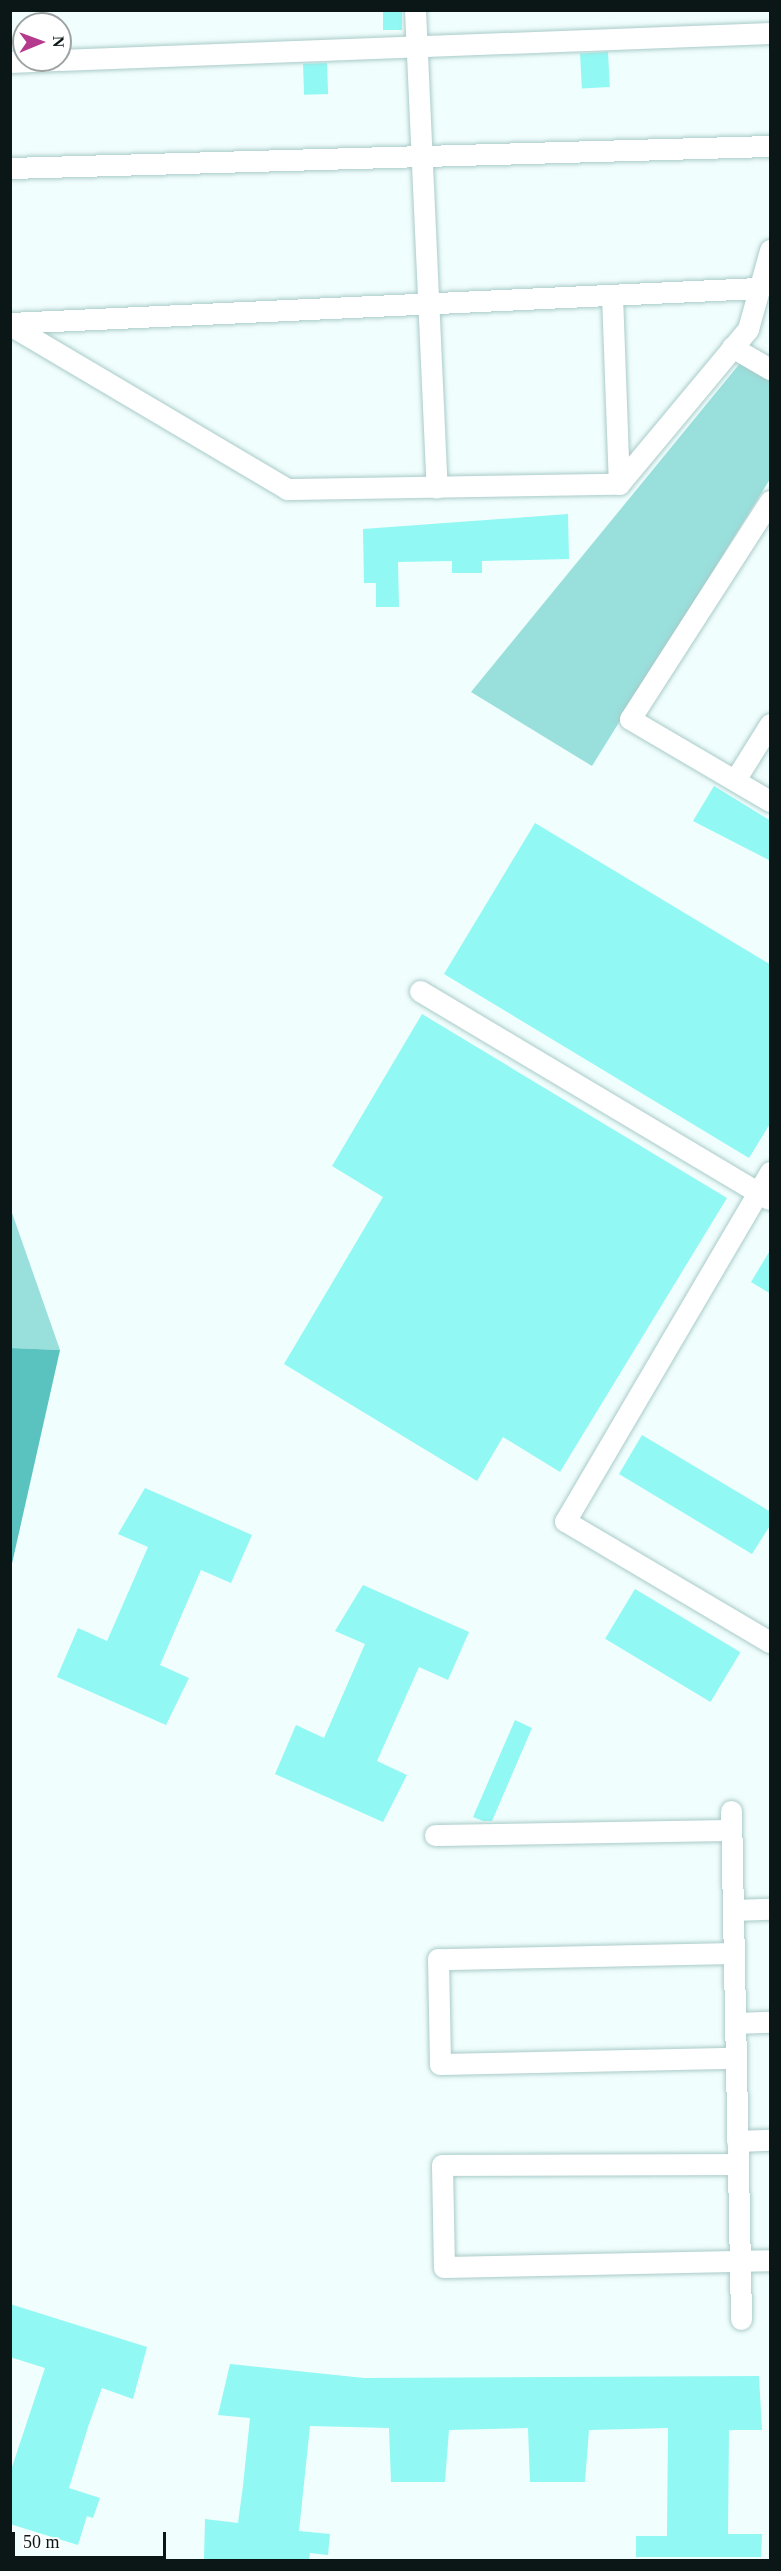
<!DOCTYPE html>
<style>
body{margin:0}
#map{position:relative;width:781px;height:2571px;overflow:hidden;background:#f0fefd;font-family:Georgia,serif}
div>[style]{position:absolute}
.green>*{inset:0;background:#99dfdc}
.water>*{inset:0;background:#5ac2bf}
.building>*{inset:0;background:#91f8f4;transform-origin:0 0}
.roads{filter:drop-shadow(0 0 2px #a9cbc9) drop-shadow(0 0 2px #a9cbc9)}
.minor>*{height:21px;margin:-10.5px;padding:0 10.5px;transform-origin:10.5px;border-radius:10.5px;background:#fff}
span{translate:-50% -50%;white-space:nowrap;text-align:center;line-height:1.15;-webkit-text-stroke:5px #fff;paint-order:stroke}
.frame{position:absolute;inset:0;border:12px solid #0b1717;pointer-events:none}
.north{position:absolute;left:12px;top:12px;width:60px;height:60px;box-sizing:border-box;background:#fff;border:2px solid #9da2a2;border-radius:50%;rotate:89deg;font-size:16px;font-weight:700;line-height:24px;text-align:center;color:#0b1717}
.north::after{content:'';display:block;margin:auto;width:21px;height:27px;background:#b33a8d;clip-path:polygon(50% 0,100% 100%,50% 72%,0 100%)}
.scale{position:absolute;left:12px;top:2532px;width:154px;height:27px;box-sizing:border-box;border:3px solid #0b1717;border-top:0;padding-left:8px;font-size:18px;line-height:21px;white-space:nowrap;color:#0b1717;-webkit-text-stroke:4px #fff;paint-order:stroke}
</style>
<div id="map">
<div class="green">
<i style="clip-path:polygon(741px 362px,770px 381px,770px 479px,592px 766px,471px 692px)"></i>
<i style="clip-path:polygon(11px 1210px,60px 1350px,11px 1348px)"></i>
</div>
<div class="water">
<i style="clip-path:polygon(11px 1348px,60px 1350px,11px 1568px,10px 1348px)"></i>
</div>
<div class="building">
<i style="left:383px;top:10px;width:19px;height:20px"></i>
<i style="left:608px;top:52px;width:35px;height:28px;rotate:87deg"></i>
<i style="left:327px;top:63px;width:31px;height:24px;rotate:88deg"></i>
<i style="clip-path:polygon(568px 514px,569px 559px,482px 561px,482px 573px,452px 573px,452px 561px,398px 562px,399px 607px,376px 607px,376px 583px,364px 583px,363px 529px)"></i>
<i style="clip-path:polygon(714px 786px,771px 821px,771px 861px,693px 821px)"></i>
<i style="clip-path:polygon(535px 823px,771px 965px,771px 1122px,749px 1158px,444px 974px)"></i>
<i style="clip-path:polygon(422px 1014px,727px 1198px,560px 1472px,503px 1437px,477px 1481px,284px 1364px,383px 1197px,332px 1166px)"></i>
<i style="clip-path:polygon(771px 1249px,771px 1294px,751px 1282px)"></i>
<i style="clip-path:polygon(642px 1435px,771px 1512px,771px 1524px,752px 1554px,619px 1474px)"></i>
<i style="clip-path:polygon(145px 1488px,252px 1535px,231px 1583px,201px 1570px,160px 1665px,189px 1678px,166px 1725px,57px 1677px,78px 1628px,107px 1641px,148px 1547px,118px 1534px)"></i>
<i style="clip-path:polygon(363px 1585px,469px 1632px,448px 1680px,419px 1667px,377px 1761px,407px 1775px,383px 1822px,275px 1774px,296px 1725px,324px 1738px,365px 1644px,335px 1631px)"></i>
<i style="left:635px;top:1589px;width:123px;height:58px;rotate:31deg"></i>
<i style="clip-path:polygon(515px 1720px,532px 1728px,492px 1821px,483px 1821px,473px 1817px)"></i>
<i style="clip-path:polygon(10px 2304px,147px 2347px,133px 2399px,102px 2388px,89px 2424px,69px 2488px,100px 2498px,93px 2518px,87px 2516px,78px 2545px,10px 2524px,10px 2473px,45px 2368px,10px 2357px)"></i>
<i style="clip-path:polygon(230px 2364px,364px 2378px,759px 2376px,762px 2430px,729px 2430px,728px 2534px,762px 2534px,761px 2557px,636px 2557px,636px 2536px,667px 2536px,668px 2428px,589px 2430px,585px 2482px,530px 2482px,528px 2428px,449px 2430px,445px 2482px,391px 2482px,389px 2428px,310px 2426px,299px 2531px,330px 2534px,328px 2555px,310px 2553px,309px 2560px,204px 2560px,205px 2519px,238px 2523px,243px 2486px,250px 2418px,218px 2415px)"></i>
</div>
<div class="roads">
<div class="minor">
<i style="left:415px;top:10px;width:478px;rotate:87.4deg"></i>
<i style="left:60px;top:60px;width:711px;rotate:-2.18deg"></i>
<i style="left:10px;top:62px;width:46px;rotate:-2.5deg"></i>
<i style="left:10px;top:168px;width:760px;rotate:-1.66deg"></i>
<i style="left:612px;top:295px;width:189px;rotate:87.9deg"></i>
<i style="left:10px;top:323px;width:750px;rotate:-2.68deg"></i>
<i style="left:10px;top:325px;width:322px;rotate:30.6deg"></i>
<i style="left:287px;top:489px;width:332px;rotate:-0.9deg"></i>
<i style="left:619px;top:484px;width:202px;rotate:-50.2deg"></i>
<i style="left:748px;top:329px;width:82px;rotate:-74.4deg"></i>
<i style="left:732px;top:347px;width:44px;rotate:30.1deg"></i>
<i style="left:770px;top:501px;width:259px;rotate:122.7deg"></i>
<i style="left:630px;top:719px;width:162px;rotate:30.4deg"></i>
<i style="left:735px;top:780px;width:66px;rotate:-58deg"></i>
<i style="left:420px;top:991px;width:406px;rotate:30.8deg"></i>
<i style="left:770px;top:1172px;width:405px;rotate:120.4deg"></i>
<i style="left:565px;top:1521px;width:238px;rotate:30.6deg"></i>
<i style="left:731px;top:1811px;width:508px;rotate:88.87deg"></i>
<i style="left:435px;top:1835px;width:296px;rotate:-1deg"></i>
<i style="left:733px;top:1910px;width:37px;rotate:-2deg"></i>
<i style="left:734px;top:1953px;width:296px;rotate:178.8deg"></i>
<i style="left:438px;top:1959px;width:105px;rotate:88.9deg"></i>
<i style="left:440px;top:2064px;width:296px;rotate:-1.2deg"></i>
<i style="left:735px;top:2023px;width:35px;rotate:-2deg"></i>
<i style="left:737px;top:2141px;width:33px;rotate:-2deg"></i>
<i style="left:737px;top:2164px;width:295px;rotate:179.8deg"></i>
<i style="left:442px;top:2165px;width:102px;rotate:88.9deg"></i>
<i style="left:444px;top:2267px;width:326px;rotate:-1.2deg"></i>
</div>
</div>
<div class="frame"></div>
<div class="north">N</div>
<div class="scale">50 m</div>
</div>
